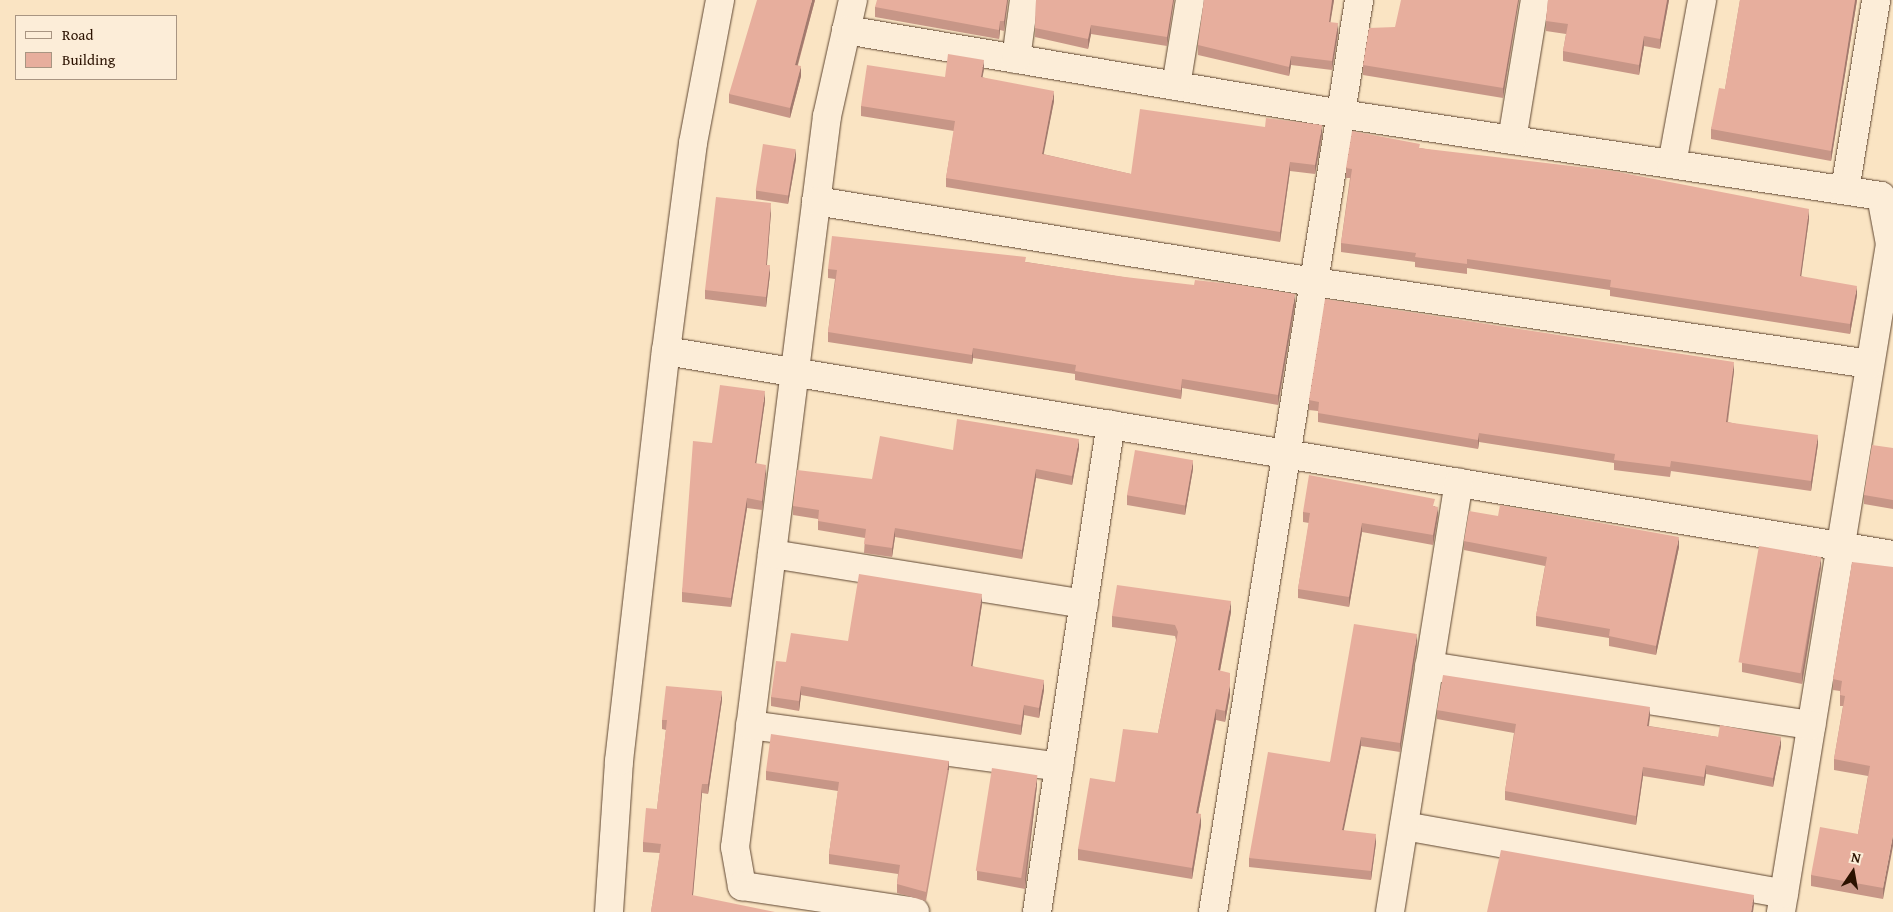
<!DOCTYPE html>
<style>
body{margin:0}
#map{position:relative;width:1893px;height:912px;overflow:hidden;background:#fae4c3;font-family:"Gentium Book Plus",serif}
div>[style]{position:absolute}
.roads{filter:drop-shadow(0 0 1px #5f4631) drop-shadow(0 0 1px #5f4631)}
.street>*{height:28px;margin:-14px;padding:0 14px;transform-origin:14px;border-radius:14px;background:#fcedd8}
.secondary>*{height:28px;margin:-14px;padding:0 14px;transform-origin:14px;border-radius:14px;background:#fcedd8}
.wall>*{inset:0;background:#c79687}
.shaded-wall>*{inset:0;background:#a27a6e;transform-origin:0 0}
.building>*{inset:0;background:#e7ae9d;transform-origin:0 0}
span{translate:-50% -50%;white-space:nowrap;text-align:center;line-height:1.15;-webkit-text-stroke:4.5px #fcedd8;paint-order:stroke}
.legend{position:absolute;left:15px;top:15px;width:162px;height:65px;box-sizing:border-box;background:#fcedd8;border:1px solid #a89582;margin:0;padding:6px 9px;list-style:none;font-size:15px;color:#2b1200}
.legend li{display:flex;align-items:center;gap:10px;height:25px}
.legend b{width:25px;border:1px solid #a89582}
.north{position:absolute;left:1828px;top:847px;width:50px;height:50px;-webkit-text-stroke:4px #fcedd8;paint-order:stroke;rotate:12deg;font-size:14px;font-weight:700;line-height:20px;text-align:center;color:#2b1200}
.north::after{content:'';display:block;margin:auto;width:18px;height:22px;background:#2b1200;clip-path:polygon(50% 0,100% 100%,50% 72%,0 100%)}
</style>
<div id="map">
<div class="roads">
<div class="street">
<i style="left:853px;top:0;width:119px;rotate:102.6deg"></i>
<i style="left:827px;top:116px;width:737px;rotate:97.17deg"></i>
<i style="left:735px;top:847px;width:40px;rotate:80deg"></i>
<i style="left:742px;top:886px;width:175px;rotate:8.5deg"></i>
<i style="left:846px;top:30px;width:502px;rotate:9.63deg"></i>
<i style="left:1341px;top:114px;width:546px;rotate:8.63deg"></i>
<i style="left:1881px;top:196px;width:49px;rotate:79.4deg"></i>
<i style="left:1890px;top:244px;width:677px;rotate:99.27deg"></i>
<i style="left:1016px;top:59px;width:60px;rotate:-82.3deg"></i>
<i style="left:1176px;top:86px;width:87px;rotate:-80.8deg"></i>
<i style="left:1512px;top:140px;width:142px;rotate:-80.7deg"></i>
<i style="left:1672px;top:164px;width:167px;rotate:-79.6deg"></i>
<i style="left:1845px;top:190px;width:193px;rotate:-80.7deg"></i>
<i style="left:816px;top:201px;width:505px;rotate:9.24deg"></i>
<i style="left:1314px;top:282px;width:562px;rotate:8.39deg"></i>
<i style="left:666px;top:351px;width:1244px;rotate:9.44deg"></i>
<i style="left:772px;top:554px;width:316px;rotate:9.1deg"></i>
<i style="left:1429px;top:666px;width:387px;rotate:8.8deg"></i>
<i style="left:750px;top:725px;width:312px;rotate:7.7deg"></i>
<i style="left:1404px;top:826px;width:386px;rotate:10.1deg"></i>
<i style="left:1037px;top:912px;width:493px;rotate:-81.4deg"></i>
<i style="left:1213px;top:912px;width:924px;rotate:-80.9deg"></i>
<i style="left:1390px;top:912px;width:435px;rotate:-80.9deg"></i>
</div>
<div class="secondary">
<i style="left:609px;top:912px;width:151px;rotate:-86.2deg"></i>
<i style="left:619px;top:761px;width:413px;rotate:-83.5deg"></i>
<i style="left:666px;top:351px;width:210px;rotate:-82.6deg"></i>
<i style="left:693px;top:143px;width:146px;rotate:-79.3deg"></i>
</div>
</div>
<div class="wall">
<i style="clip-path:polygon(815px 0,798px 65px,801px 76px,790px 118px,729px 103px,729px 94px)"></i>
<i style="clip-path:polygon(1008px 0,1004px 31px,1000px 30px,999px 39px,875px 17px,875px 7px)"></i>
<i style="clip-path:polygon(1036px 0,1174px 0,1167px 46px,1091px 34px,1088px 49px,1035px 37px)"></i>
<i style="clip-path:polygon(1204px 0,1334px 0,1330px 22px,1338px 33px,1332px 70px,1291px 65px,1289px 76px,1198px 55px,1198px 45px)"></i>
<i style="clip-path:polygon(1519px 0,1503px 98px,1363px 75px,1363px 65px)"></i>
<i style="clip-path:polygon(1548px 0,1669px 0,1660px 49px,1644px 46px,1639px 75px,1563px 61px,1563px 51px,1566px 34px,1546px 31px,1546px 21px)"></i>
<i style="clip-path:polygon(1740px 0,1857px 0,1831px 161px,1711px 139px,1711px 129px,1725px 89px)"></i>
<i style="clip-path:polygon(984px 69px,982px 77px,1054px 101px,1043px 154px,1131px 174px,1322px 135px,1315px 174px,1290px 171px,1280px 242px,946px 187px,946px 178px,954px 131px,861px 116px,861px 106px,945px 77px)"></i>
<i style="clip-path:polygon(1420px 148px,1809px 219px,1801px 276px,1857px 295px,1850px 334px,1610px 296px,1610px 290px,1467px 268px,1467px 274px,1415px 267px,1415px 262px,1341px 252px,1341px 243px,1350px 178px,1346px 178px,1346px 168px)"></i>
<i style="clip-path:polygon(796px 159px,788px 204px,756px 199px,756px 190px)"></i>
<i style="clip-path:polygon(771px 212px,767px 265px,770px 274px,766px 307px,705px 299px,705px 290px)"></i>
<i style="clip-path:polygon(1026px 262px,1295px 304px,1278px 405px,1182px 388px,1181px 399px,1075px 380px,1075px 374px,973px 358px,972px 364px,828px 342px,828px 332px,835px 279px,828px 278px,828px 269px)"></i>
<i style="clip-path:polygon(1734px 371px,1728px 422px,1818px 444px,1811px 491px,1671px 471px,1670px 477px,1614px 470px,1614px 463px,1479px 442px,1478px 449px,1318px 422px,1318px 411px,1309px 410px,1309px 400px)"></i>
<i style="clip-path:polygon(765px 401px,756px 463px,766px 474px,762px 510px,747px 508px,731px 607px,682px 602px,682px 592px,712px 443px)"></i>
<i style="clip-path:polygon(1079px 448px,1072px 485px,1036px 478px,1022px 559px,895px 537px,892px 557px,864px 553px,865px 538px,818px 530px,818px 519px,793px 515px,793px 506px,872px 479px,953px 450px)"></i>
<i style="clip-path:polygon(1893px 448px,1893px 509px,1864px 504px,1864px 495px)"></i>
<i style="clip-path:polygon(1193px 469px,1185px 515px,1127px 505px,1127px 495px)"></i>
<i style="clip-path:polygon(1435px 506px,1438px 516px,1433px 545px,1362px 532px,1349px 607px,1298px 598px,1298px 589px,1309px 523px,1303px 522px,1303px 512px)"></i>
<i style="clip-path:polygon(1464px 541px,1679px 547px,1656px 655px,1609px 646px,1609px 638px,1536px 626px,1536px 616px,1545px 566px,1464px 550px)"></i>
<i style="clip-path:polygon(1821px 567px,1802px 684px,1742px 672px,1742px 663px)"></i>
<i style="clip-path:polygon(1893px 567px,1883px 899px,1811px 886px,1811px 875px,1858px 834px,1868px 776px,1834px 770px,1834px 759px,1843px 706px,1840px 706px,1840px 691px,1833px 690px,1833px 679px)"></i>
<i style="clip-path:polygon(982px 604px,972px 666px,1044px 690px,1039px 718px,1024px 715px,1021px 735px,801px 695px,799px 711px,771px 706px,771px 697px,786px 662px,848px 641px)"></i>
<i style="clip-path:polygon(1231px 612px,1220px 671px,1230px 695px,1225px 722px,1216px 720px,1198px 814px,1201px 825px,1192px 879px,1078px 860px,1078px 849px,1115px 782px,1158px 733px,1176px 640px,1175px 636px,1112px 627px,1112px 616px)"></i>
<i style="clip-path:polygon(1417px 644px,1400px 752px,1361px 746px,1343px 830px,1376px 843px,1371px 880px,1249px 867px,1249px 858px,1330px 762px)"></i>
<i style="clip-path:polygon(722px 700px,708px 794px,702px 793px,693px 896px,651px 912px,660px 853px,643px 852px,643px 842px,657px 809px,666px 730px,662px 729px,662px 720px)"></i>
<i style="clip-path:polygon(1437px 710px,1650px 716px,1649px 726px,1718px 737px,1781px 746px,1773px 787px,1706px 774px,1704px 786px,1643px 776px,1636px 825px,1505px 800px,1505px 791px,1514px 733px,1437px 719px)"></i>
<i style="clip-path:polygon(949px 770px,926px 901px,897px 893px,897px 884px,898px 874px,829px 864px,829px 854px,838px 791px,766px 780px,766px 771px)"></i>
<i style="clip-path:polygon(1037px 785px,1025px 889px,977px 880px,977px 871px)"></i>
</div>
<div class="shaded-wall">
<i style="clip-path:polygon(812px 0,815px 0,795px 74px,795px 65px)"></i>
<i style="clip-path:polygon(1007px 0,1008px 0,1004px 31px,1004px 21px)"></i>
<i style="clip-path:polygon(1173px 0,1174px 0,1167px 46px,1167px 37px)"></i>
<i style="clip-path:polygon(1332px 0,1334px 0,1329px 31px,1329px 22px)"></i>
<i style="clip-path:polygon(1518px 0,1519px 0,1503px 98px,1503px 88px)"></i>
<i style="clip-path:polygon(1667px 0,1669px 0,1660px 49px,1660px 39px)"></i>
<i style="clip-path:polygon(1855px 0,1857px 0,1831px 161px,1831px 151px)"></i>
<i style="clip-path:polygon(1000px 21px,1000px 30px,999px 39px,999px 30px)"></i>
<i style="clip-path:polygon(1338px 23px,1338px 33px,1332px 70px,1332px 61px)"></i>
<i style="clip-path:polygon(1091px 25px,1091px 34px,1088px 49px,1088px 39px)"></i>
<i style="clip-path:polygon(1644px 36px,1644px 46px,1639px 75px,1639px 65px)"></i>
<i style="clip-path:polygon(1291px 56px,1291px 65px,1289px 76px,1289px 67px)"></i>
<i style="clip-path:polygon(984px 60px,984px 69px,981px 86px,981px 77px)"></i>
<i style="clip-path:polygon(801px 66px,801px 76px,790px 118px,790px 108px)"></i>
<i style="clip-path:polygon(1054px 91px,1054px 101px,1042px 163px,1042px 154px)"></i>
<i style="clip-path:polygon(1322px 125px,1322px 135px,1315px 174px,1315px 165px)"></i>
<i style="clip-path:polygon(796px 149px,796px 159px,788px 204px,788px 194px)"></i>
<i style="clip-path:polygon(1290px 162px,1290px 171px,1280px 242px,1280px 232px)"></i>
<i style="clip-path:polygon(771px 203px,771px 212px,766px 274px,766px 265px)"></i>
<i style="clip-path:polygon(1809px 209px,1809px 219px,1800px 285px,1800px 276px)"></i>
<i style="clip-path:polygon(770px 265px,770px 274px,766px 307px,766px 297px)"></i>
<i style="clip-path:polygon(1857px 286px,1857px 295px,1850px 334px,1850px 324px)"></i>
<i style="clip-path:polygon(1295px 294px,1295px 304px,1278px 405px,1278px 395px)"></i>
<i style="clip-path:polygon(973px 348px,973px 358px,972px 364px,972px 355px)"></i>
<i style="clip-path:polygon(1734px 362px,1734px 371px,1726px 431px,1726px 422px)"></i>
<i style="clip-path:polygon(1182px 379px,1182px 388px,1181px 399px,1181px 390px)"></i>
<i style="clip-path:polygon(765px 391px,765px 401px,755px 472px,755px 463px)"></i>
<i style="clip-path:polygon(1479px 433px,1479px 442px,1478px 449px,1478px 440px)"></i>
<i style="clip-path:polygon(1818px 435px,1818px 444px,1811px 491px,1811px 481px)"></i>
<i style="clip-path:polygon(1079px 439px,1079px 448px,1072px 485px,1072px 476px)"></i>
<i style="clip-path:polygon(1193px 460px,1193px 469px,1185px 515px,1185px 505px)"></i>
<i style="clip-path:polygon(766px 465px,766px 474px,762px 510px,762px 501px)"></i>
<i style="clip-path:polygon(1036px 469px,1036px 478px,1022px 559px,1022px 550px)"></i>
<i style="clip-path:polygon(747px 498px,747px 508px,731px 607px,731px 598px)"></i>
<i style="clip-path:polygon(1438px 507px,1438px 516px,1433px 545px,1433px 535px)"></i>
<i style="clip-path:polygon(1362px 523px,1362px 532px,1349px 607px,1349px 597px)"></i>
<i style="clip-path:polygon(895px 528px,895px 537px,892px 557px,892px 548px)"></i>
<i style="clip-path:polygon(1679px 537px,1679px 547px,1656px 655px,1656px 646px)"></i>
<i style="clip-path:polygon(1821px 557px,1821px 567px,1802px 684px,1802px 674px)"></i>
<i style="clip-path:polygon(982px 594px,982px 604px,971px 676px,971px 666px)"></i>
<i style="clip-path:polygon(1231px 601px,1231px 612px,1218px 681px,1218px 670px)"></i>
<i style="clip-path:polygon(1417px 634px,1417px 644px,1400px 752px,1400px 743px)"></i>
<i style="clip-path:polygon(1044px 680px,1044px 690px,1039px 718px,1039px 708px)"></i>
<i style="clip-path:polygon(1230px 684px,1230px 695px,1225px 722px,1225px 711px)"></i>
<i style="clip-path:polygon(801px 686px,801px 695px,799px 711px,799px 701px)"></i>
<i style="clip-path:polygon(722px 691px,722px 700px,708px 794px,708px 784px)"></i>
<i style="clip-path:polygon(1024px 705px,1024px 715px,1021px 735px,1021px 725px)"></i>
<i style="clip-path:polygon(1650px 707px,1650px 716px,1647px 735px,1647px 726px)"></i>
<i style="clip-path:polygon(1216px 709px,1216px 720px,1196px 824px,1196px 813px)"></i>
<i style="clip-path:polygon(1361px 737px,1361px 746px,1342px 839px,1342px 830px)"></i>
<i style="clip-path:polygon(1781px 737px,1781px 746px,1773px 787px,1773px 778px)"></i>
<i style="left:949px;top:761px;width:9px;height:133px;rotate:90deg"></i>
<i style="clip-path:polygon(1706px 765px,1706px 774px,1704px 786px,1704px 777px)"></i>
<i style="clip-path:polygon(1643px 767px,1643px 776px,1636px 825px,1636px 816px)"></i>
<i style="clip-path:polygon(1037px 775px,1037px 785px,1025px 889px,1025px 879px)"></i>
<i style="clip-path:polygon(702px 784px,702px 793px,692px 905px,692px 895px)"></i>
<i style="clip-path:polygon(1201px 814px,1201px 825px,1192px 879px,1192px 868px)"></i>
<i style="clip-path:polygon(1376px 834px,1376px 843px,1371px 880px,1371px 871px)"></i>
<i style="clip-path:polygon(1893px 835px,1893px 846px,1883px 899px,1883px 888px)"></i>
<i style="clip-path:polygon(1754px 895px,1754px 905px,1753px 912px,1751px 912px)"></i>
</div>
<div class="building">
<i style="clip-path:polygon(757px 0,812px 0,795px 65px,801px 66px,790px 108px,729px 94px)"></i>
<i style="clip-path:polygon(877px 0,1007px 0,1004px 21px,1000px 21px,999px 30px,875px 7px)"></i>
<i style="clip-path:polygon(1036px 0,1173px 0,1167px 37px,1091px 25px,1088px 39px,1035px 28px)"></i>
<i style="clip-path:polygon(1204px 0,1332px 0,1329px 22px,1338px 23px,1332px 61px,1291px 56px,1289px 67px,1198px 45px)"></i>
<i style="clip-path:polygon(1401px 0,1518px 0,1503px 88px,1363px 65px,1369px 28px,1395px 27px)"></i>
<i style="clip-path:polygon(1548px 0,1667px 0,1660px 39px,1644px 36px,1639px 65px,1563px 51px,1568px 24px,1546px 21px)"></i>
<i style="clip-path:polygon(1740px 0,1855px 0,1831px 151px,1711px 129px,1719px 88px,1725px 89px)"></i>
<i style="clip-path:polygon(948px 54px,984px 60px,981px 77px,1054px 91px,1042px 154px,1131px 174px,1140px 109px,1265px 127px,1266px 118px,1322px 125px,1315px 165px,1290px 162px,1280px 232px,946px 178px,955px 121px,861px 106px,867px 65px,945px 77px)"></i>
<i style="clip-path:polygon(1352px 131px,1420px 144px,1419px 148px,1613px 171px,1809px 209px,1800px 276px,1857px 286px,1850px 324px,1610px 287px,1611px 280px,1467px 259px,1467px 264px,1415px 257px,1416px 253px,1341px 243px,1352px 169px,1346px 168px)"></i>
<i style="left:763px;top:144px;width:33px;height:47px;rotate:9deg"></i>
<i style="clip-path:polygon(716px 197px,771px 203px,766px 265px,770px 265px,766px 297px,705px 290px)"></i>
<i style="clip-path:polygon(832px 236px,1026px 257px,1025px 262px,1125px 277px,1194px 285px,1195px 280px,1240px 285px,1295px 294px,1278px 395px,1182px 379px,1181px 390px,1075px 371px,1076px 365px,973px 348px,972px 355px,828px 332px,837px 270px,828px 269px)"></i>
<i style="clip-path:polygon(1325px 299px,1734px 362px,1726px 422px,1818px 435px,1811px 481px,1671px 461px,1670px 467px,1614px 460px,1615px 454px,1479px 433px,1478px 440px,1318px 413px,1319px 402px,1309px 400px)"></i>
<i style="clip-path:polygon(720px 385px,765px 391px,755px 463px,766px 465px,762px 501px,747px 498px,731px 598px,682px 592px,693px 441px,712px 443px)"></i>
<i style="clip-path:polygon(957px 419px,1079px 439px,1072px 476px,1036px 469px,1022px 550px,895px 528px,892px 548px,864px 544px,866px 529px,818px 521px,819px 510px,793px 506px,797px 470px,872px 479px,880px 436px,953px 450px)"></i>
<i style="clip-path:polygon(1872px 445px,1893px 448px,1893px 500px,1864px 495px)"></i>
<i style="left:1135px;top:450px;width:59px;height:46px;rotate:10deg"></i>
<i style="clip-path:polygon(1309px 475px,1435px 499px,1433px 506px,1438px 507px,1433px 535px,1362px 523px,1349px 597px,1298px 589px,1310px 513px,1303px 512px)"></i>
<i style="clip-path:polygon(1500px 505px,1679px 537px,1656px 646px,1609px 636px,1610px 629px,1536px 616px,1547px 557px,1464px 541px,1469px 511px,1498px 516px)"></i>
<i style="left:1759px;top:546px;width:63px;height:118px;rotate:10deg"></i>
<i style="clip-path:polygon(1852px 562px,1893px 567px,1893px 835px,1883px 888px,1811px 875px,1820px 827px,1858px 834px,1870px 766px,1834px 759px,1845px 696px,1840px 695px,1842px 681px,1833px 679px)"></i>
<i style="clip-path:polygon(859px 574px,982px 594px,971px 666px,1044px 680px,1039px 708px,1024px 705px,1021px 725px,801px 686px,799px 701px,771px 697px,776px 661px,786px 662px,791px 633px,848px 641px)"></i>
<i style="clip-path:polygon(1117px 585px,1231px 601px,1218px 670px,1230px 673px,1230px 684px,1225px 711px,1216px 709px,1196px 813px,1201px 814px,1192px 868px,1078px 849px,1090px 778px,1115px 782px,1123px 729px,1158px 733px,1178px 632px,1175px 625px,1112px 616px)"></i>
<i style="clip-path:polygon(1354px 624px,1417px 634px,1400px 743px,1361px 737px,1342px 830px,1376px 834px,1371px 871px,1249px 858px,1268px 752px,1330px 762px)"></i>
<i style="clip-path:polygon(1443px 675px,1650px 707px,1647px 726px,1718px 737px,1720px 725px,1781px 737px,1773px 778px,1706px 765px,1704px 777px,1643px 767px,1636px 816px,1505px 791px,1516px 724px,1437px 710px)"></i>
<i style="clip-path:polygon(666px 686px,722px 691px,708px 784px,702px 784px,692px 895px,775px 912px,651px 912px,661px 844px,643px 842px,646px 808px,657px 809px,667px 720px,662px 720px)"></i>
<i style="clip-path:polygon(771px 734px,949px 761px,926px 892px,897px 884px,900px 865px,829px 854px,839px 782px,766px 771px)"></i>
<i style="left:992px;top:768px;width:46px;height:104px;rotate:9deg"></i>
<i style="clip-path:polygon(1501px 850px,1754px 895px,1751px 912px,1487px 912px)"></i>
</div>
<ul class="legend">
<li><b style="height:6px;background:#fcedd8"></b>Road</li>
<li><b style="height:14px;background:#e7ae9d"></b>Building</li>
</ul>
<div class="north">N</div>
</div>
